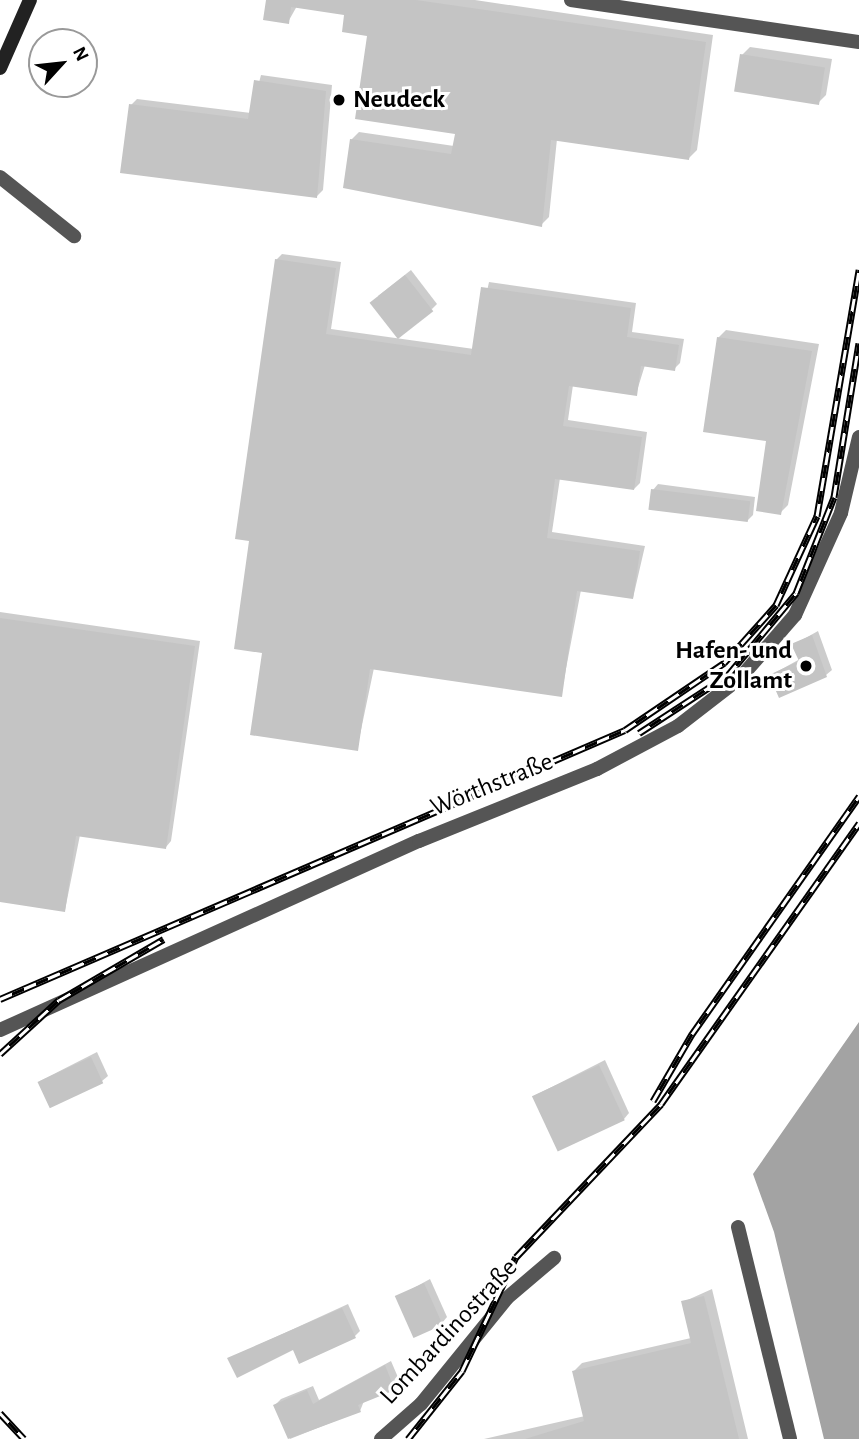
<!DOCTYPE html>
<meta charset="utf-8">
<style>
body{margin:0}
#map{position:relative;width:859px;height:1439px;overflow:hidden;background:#fff;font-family:"Alegreya Sans",sans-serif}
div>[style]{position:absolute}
.water>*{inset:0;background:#a3a3a3}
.shadow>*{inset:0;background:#0003}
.building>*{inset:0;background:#c4c4c4;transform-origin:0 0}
.street>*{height:14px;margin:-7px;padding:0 7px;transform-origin:7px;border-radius:7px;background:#555}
.secondary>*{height:14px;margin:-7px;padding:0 7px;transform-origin:7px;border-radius:7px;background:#222}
.rail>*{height:7px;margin-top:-3.5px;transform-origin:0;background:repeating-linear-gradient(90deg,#fff 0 13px,#000 0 26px);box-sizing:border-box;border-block:2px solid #000}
.dots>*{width:19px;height:19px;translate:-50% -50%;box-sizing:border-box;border:4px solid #fff;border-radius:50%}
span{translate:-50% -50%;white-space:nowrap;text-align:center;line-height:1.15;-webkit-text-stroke:6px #fff;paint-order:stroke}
.poi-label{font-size:26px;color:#000;font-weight:700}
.left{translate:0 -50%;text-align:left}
.right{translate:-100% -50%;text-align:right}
.street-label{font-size:26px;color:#000}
.north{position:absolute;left:28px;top:28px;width:70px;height:70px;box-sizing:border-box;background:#fff;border:2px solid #999;border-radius:50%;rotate:63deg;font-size:19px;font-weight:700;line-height:28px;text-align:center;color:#000}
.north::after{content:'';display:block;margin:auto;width:24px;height:32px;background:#000;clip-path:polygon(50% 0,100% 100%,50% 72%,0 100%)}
</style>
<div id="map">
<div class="water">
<i style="clip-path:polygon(859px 1022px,859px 1439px,824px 1439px,774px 1232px,753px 1174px)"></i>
</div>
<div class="shadow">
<i style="clip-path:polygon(267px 0,475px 0,713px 35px,697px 150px,689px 158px,557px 139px,549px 217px,541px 225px,351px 140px,359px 132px,454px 146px,457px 132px,346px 13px,297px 6px,288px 22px)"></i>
<i style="clip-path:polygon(750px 47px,832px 59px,826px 95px,818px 103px,742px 55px)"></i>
<i style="clip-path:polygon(261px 75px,332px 85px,323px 190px,317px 196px,131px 105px,137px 99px,251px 113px)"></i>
<i style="clip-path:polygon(282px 254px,341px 262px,331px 329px,474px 349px,489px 282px,636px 303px,632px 332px,684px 339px,680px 363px,674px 369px,645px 365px,636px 394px,573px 385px,568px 420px,647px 432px,640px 483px,634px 489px,560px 478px,552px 532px,645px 546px,633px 598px,581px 590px,561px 695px,374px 668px,357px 749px,264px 652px,251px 539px,276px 260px)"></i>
<i style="clip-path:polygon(411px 270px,437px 304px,432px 309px,378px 296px)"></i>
<i style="clip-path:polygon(726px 330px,819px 344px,788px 505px,780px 513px,768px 439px,718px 338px)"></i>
<i style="clip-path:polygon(658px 484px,755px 497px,753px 515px,747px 521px,653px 490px)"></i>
<i style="clip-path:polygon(0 612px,200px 641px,171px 841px,166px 847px,80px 835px,65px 910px,0 900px)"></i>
<i style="clip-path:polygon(818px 631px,832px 670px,826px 675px,771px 675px,800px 659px,793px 645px)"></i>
<i style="clip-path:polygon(97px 1052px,108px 1076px,102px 1081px,40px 1081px)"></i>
<i style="clip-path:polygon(605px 1060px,629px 1113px,624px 1119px,534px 1096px)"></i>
<i style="clip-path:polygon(430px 1279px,447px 1317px,442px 1323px,397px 1297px)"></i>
<i style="clip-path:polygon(712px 1289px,748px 1439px,484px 1439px,585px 1416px,574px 1371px,582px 1363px,691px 1338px,683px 1302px)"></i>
<i style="clip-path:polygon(348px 1304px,360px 1331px,355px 1336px,230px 1358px)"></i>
<i style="clip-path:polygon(391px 1361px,400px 1382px,394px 1388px,364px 1401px,360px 1411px,290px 1439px,275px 1405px,281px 1399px,313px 1386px,319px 1400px)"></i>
</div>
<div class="building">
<i style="clip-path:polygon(266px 0,416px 0,706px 42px,689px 160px,551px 140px,542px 227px,343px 188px,350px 139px,451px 154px,455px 134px,355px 119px,367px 36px,342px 32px,344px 15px,291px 7px,289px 24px,263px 20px)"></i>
<i style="left:740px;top:54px;width:86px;height:38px;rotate:9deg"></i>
<i style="clip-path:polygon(254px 80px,326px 91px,317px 198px,120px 173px,129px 104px,248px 119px)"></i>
<i style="clip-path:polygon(275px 259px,336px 268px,326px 334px,471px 355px,481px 287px,631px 308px,627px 337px,679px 345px,675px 371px,641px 366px,637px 396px,569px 386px,563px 426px,642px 437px,634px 490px,555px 479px,547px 538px,640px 551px,633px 599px,577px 591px,562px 697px,370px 669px,358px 751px,250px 735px,262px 653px,234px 649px,249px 541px,235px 539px)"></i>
<i style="left:405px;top:275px;width:46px;height:45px;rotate:52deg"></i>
<i style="clip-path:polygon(717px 337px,812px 351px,781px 515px,756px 511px,766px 441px,703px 432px)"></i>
<i style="left:651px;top:489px;width:100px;height:21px;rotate:7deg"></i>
<i style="clip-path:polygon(0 618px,195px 646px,166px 849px,76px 836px,65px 912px,0 902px)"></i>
<i style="clip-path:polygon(812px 635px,827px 677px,779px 698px,769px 675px,799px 661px,791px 644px)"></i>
<i style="left:91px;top:1057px;width:29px;height:59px;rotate:65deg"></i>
<i style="left:599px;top:1065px;width:61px;height:74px;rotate:65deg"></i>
<i style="left:424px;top:1283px;width:46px;height:32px;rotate:66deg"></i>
<i style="clip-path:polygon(704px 1296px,739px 1439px,525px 1439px,584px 1421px,572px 1371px,691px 1343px,681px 1301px)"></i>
<i style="clip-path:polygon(342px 1308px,356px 1338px,299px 1364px,293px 1350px,237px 1378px,227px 1358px)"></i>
<i style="clip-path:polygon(385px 1365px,395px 1390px,358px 1405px,361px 1412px,288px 1439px,273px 1405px,307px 1390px,313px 1404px)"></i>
</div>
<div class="street">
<i style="left:571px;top:0;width:291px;rotate:8.3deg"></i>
<i style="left:0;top:177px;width:95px;rotate:38.6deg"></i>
<i style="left:0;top:1030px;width:460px;rotate:-24.3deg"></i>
<i style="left:419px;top:841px;width:192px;rotate:-22deg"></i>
<i style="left:597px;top:769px;width:92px;rotate:-28deg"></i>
<i style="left:678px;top:726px;width:78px;rotate:-37.7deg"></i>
<i style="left:740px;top:678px;width:84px;rotate:-48.9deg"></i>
<i style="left:795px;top:615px;width:112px;rotate:-65.7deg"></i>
<i style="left:841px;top:513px;width:78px;rotate:-76.7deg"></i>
<i style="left:738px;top:1227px;width:218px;rotate:76.2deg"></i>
<i style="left:381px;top:1439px;width:53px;rotate:-41.2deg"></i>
<i style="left:421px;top:1404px;width:136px;rotate:-50.9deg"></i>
<i style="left:507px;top:1298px;width:62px;rotate:-40.4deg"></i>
</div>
<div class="secondary">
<i style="left:0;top:68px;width:74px;rotate:-66.2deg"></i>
</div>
<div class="rail">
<i style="left:639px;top:733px;width:106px;rotate:-33.1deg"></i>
<i style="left:728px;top:675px;width:107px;rotate:-50.3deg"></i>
<i style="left:796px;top:593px;width:103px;rotate:-68.4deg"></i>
<i style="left:834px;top:497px;width:156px;rotate:-80.8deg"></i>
<i style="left:0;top:999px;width:680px;rotate:-23.29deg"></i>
<i style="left:625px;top:730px;width:120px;rotate:-34.1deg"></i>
<i style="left:724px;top:663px;width:78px;rotate:-48.1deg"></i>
<i style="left:776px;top:605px;width:98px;rotate:-65.3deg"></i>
<i style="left:817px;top:516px;width:250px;rotate:-80.3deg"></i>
<i style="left:0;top:1054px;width:80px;rotate:-42.5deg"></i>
<i style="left:59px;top:1000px;width:121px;rotate:-30.2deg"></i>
<i style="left:653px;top:1101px;width:78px;rotate:-59.8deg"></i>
<i style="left:692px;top:1034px;width:291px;rotate:-54.9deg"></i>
<i style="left:0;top:1413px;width:35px;rotate:47deg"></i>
<i style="left:408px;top:1439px;width:87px;rotate:-51.5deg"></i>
<i style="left:462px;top:1371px;width:126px;rotate:-64.7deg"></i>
<i style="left:516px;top:1257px;width:211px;rotate:-46.5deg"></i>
<i style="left:661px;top:1104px;width:344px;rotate:-54.8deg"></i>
</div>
<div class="dots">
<i style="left:339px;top:100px;background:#000"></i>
<i style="left:806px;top:666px;background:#000"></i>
</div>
<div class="poi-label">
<span class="left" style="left:353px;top:100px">Neudeck</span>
<span class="right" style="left:792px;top:666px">Hafen- und<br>Zollamt</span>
</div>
<div class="street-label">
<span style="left:492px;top:785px;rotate:-22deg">Wörthstraße</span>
<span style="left:449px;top:1332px;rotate:-47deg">Lombardinostraße</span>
</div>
<div class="north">N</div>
</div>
